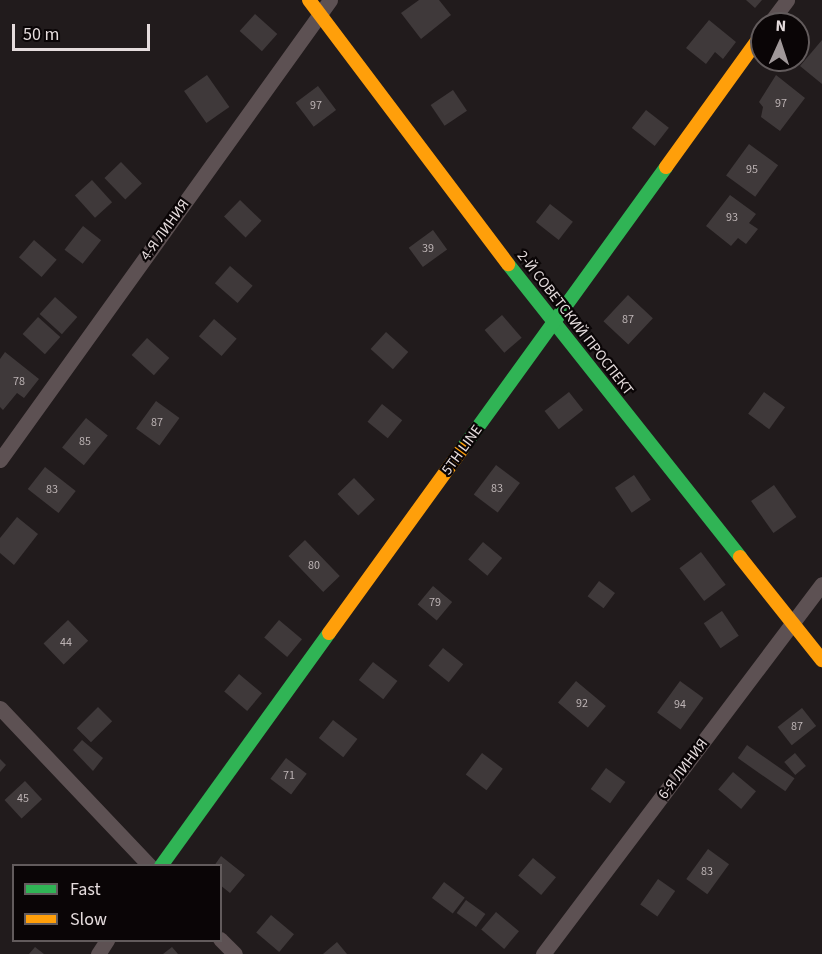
<!DOCTYPE html>
<meta charset="utf-8">
<style>
body{margin:0}
#map{position:relative;width:822px;height:954px;overflow:hidden;background:#211b1c;font-family:"Source Sans 3",sans-serif}
div>[style]{position:absolute}
.building>*{inset:0;background:#3f393a;transform-origin:0 0}
.street>*{height:15px;margin:-7.5px;padding:0 7.5px;transform-origin:7.5px;border-radius:7.5px;background:#5d5153}
.fast>*{height:14px;margin:-7px;padding:0 7px;transform-origin:7px;border-radius:7px;background:#30b455}
.slow>*{height:14px;margin:-7px;padding:0 7px;transform-origin:7px;border-radius:7px;background:#ff9f0a}
span{translate:-50% -50%;white-space:nowrap;text-align:center;line-height:1.15;-webkit-text-stroke:4.5px #0a0506;paint-order:stroke}
.number-label{font-size:12px;color:#bcb3b4}
.number-label span{-webkit-text-stroke-width:0}
.street-label{font-size:15px;color:#e5dcdd}
.legend{position:absolute;left:12px;top:864px;width:210px;height:78px;box-sizing:border-box;background:#0a0506;border:2px solid #625b5c;margin:0;padding:8px 10px;list-style:none;font-size:18px;color:#e5dcdd}
.legend li{display:flex;align-items:center;gap:12px;height:30px}
.legend b{width:30px;border:2px solid #625b5c}
.north{position:absolute;left:750px;top:12px;width:60px;height:60px;box-sizing:border-box;background:#0a0506;border:2px solid #625b5c;border-radius:50%;rotate:3deg;font-size:16px;font-weight:700;line-height:24px;text-align:center;color:#e5dcdd}
.north::after{content:'';display:block;margin:auto;width:21px;height:27px;background:#a09899;clip-path:polygon(50% 0,100% 100%,50% 72%,0 100%)}
.scale{position:absolute;left:12px;top:24px;width:138px;height:27px;box-sizing:border-box;border:3px solid #e5dcdd;border-top:0;padding-left:8px;font-size:18px;line-height:21px;white-space:nowrap;color:#e5dcdd;-webkit-text-stroke:4px #0a0506;paint-order:stroke}
</style>
<div id="map">
<div class="building">
<i style="clip-path:polygon(419px 0,439px 0,451px 15px,421px 39px,401px 13px)"></i>
<i style="clip-path:polygon(746px 0,762px 0,755px 8px)"></i>
<i style="left:255px;top:14px;width:30px;height:23px;rotate:42deg"></i>
<i style="clip-path:polygon(709px 20px,736px 42px,723px 59px,715px 52px,706px 64px,686px 48px)"></i>
<i style="clip-path:polygon(822px 40px,822px 84px,800px 66px)"></i>
<i style="left:207px;top:75px;width:39px;height:28px;rotate:55deg"></i>
<i style="clip-path:polygon(776px 75px,805px 98px,780px 131px,761px 117px,763px 107px,759px 102px)"></i>
<i style="left:318px;top:86px;width:30px;height:28px;rotate:53deg"></i>
<i style="left:453px;top:90px;width:25px;height:27px;rotate:56deg"></i>
<i style="left:646px;top:110px;width:29px;height:23px;rotate:38deg"></i>
<i style="left:749px;top:144px;width:36px;height:39px;rotate:36deg"></i>
<i style="left:121px;top:162px;width:30px;height:23px;rotate:46deg"></i>
<i style="left:92px;top:180px;width:30px;height:23px;rotate:48deg"></i>
<i style="clip-path:polygon(730px 195px,756px 214px,749px 223px,758px 229px,746px 244px,738px 238px,731px 246px,706px 226px)"></i>
<i style="left:240px;top:200px;width:30px;height:23px;rotate:44deg"></i>
<i style="left:550px;top:204px;width:29px;height:23px;rotate:38deg"></i>
<i style="left:83px;top:226px;width:23px;height:30px;rotate:38deg"></i>
<i style="left:433px;top:230px;width:24px;height:30px;rotate:54deg"></i>
<i style="left:34px;top:240px;width:30px;height:23px;rotate:41deg"></i>
<i style="left:230px;top:266px;width:30px;height:23px;rotate:41deg"></i>
<i style="left:628px;top:295px;width:34px;height:36px;rotate:43deg"></i>
<i style="left:55px;top:297px;width:30px;height:23px;rotate:42deg"></i>
<i style="left:502px;top:315px;width:30px;height:23px;rotate:49deg"></i>
<i style="left:38px;top:317px;width:30px;height:23px;rotate:42deg"></i>
<i style="left:214px;top:319px;width:30px;height:23px;rotate:41deg"></i>
<i style="left:386px;top:332px;width:30px;height:23px;rotate:42deg"></i>
<i style="left:147px;top:338px;width:30px;height:23px;rotate:42deg"></i>
<i style="clip-path:polygon(5px 352px,39px 379px,24px 398px,17px 393px,3px 410px,0 407px,0 359px)"></i>
<i style="left:569px;top:392px;width:23px;height:31px;rotate:52deg"></i>
<i style="left:764px;top:392px;width:26px;height:27px;rotate:36deg"></i>
<i style="left:156px;top:401px;width:29px;height:34px;rotate:36deg"></i>
<i style="left:382px;top:404px;width:26px;height:23px;rotate:39deg"></i>
<i style="left:86px;top:418px;width:28px;height:38px;rotate:39deg"></i>
<i style="left:496px;top:465px;width:30px;height:37px;rotate:37deg"></i>
<i style="left:45px;top:467px;width:39px;height:28px;rotate:38deg"></i>
<i style="left:634px;top:475px;width:30px;height:23px;rotate:56deg"></i>
<i style="left:354px;top:478px;width:30px;height:23px;rotate:46deg"></i>
<i style="left:774px;top:485px;width:39px;height:28px;rotate:55deg"></i>
<i style="clip-path:polygon(17px 517px,38px 534px,14px 565px,0 553px,0 538px)"></i>
<i style="left:305px;top:540px;width:50px;height:23px;rotate:46deg"></i>
<i style="left:483px;top:542px;width:25px;height:23px;rotate:40deg"></i>
<i style="left:701px;top:552px;width:41px;height:27px;rotate:53deg"></i>
<i style="left:599px;top:581px;width:20px;height:19px;rotate:37deg"></i>
<i style="left:433px;top:586px;width:25px;height:24px;rotate:40deg"></i>
<i style="left:722px;top:611px;width:30px;height:22px;rotate:56deg"></i>
<i style="left:68px;top:620px;width:29px;height:34px;rotate:46deg"></i>
<i style="left:279px;top:620px;width:30px;height:23px;rotate:40deg"></i>
<i style="left:443px;top:648px;width:26px;height:23px;rotate:39deg"></i>
<i style="left:373px;top:662px;width:31px;height:23px;rotate:38deg"></i>
<i style="left:239px;top:674px;width:30px;height:23px;rotate:40deg"></i>
<i style="left:576px;top:681px;width:39px;height:28px;rotate:40deg"></i>
<i style="left:680px;top:681px;width:29px;height:39px;rotate:36deg"></i>
<i style="left:98px;top:707px;width:20px;height:30px;rotate:45deg"></i>
<i style="left:802px;top:708px;width:23px;height:31px;rotate:52deg"></i>
<i style="left:333px;top:720px;width:31px;height:23px;rotate:38deg"></i>
<i style="clip-path:polygon(82px 740px,103px 758px,93px 771px,73px 750px)"></i>
<i style="left:747px;top:745px;width:58px;height:16px;rotate:35deg"></i>
<i style="left:482px;top:753px;width:26px;height:27px;rotate:37deg"></i>
<i style="left:795px;top:753px;width:17px;height:14px;rotate:50deg"></i>
<i style="left:286px;top:758px;width:26px;height:26px;rotate:37deg"></i>
<i style="clip-path:polygon(0 759px,6px 765px,0 772px)"></i>
<i style="left:606px;top:768px;width:24px;height:26px;rotate:36deg"></i>
<i style="left:733px;top:772px;width:30px;height:23px;rotate:40deg"></i>
<i style="left:25px;top:781px;width:25px;height:28px;rotate:47deg"></i>
<i style="left:708px;top:849px;width:26px;height:37px;rotate:36deg"></i>
<i style="clip-path:polygon(221px 856px,245px 875px,230px 893px,220px 885px,220px 866px,214px 866px)"></i>
<i style="left:533px;top:858px;width:30px;height:23px;rotate:40deg"></i>
<i style="left:658px;top:879px;width:21px;height:31px;rotate:35deg"></i>
<i style="left:444px;top:882px;width:26px;height:20px;rotate:37deg"></i>
<i style="left:466px;top:900px;width:24px;height:16px;rotate:36deg"></i>
<i style="left:496px;top:912px;width:30px;height:23px;rotate:40deg"></i>
<i style="left:271px;top:915px;width:30px;height:23px;rotate:40deg"></i>
<i style="clip-path:polygon(337px 942px,347px 954px,323px 954px)"></i>
<i style="clip-path:polygon(35px 947px,44px 954px,29px 954px)"></i>
<i style="clip-path:polygon(172px 947px,178px 954px,163px 954px)"></i>
</div>
<div class="street">
<i style="left:769px;top:24px;width:30px;rotate:-53deg"></i>
<i style="left:0;top:460px;width:566px;rotate:-54.34deg"></i>
<i style="left:0;top:708px;width:218px;rotate:46.5deg"></i>
<i style="left:220px;top:939px;width:21px;rotate:45deg"></i>
<i style="left:98px;top:954px;width:17px;rotate:-57deg"></i>
<i style="left:543px;top:954px;width:463px;rotate:-53deg"></i>
</div>
<div class="fast">
<i style="left:508px;top:264px;width:374px;rotate:51.6deg"></i>
<i style="left:462px;top:449px;width:348px;rotate:-54.1deg"></i>
<i style="left:161px;top:866px;width:287px;rotate:-54.2deg"></i>
</div>
<div class="slow">
<i style="left:309px;top:0;width:331px;rotate:53deg"></i>
<i style="left:666px;top:167px;width:164px;rotate:-54.2deg"></i>
<i style="left:740px;top:557px;width:132px;rotate:51.5deg"></i>
<i style="left:329px;top:633px;width:227px;rotate:-54.1deg"></i>
</div>
<div class="number-label">
<span style="left:781px;top:104px">97</span>
<span style="left:316px;top:106px">97</span>
<span style="left:752px;top:170px">95</span>
<span style="left:732px;top:218px">93</span>
<span style="left:428px;top:249px">39</span>
<span style="left:628px;top:320px">87</span>
<span style="left:19px;top:382px">78</span>
<span style="left:157px;top:423px">87</span>
<span style="left:85px;top:442px">85</span>
<span style="left:497px;top:489px">83</span>
<span style="left:52px;top:490px">83</span>
<span style="left:314px;top:566px">80</span>
<span style="left:435px;top:603px">79</span>
<span style="left:66px;top:643px">44</span>
<span style="left:582px;top:704px">92</span>
<span style="left:680px;top:705px">94</span>
<span style="left:797px;top:727px">87</span>
<span style="left:289px;top:776px">71</span>
<span style="left:23px;top:799px">45</span>
<span style="left:707px;top:872px">83</span>
</div>
<div class="street-label">
<span style="left:165px;top:230px;rotate:-54deg">4-Я ЛИНИЯ</span>
<span style="left:575px;top:323px;rotate:52deg">2-Й СОВЕТСКИЙ ПРОСПЕКТ</span>
<span style="left:462px;top:450px;rotate:-54deg">5TH LINE</span>
<span style="left:683px;top:769px;rotate:-53deg">6-Я ЛИНИЯ</span>
</div>
<ul class="legend">
<li><b style="height:8px;background:#30b455"></b>Fast</li>
<li><b style="height:8px;background:#ff9f0a"></b>Slow</li>
</ul>
<div class="north">N</div>
<div class="scale">50 m</div>
</div>
